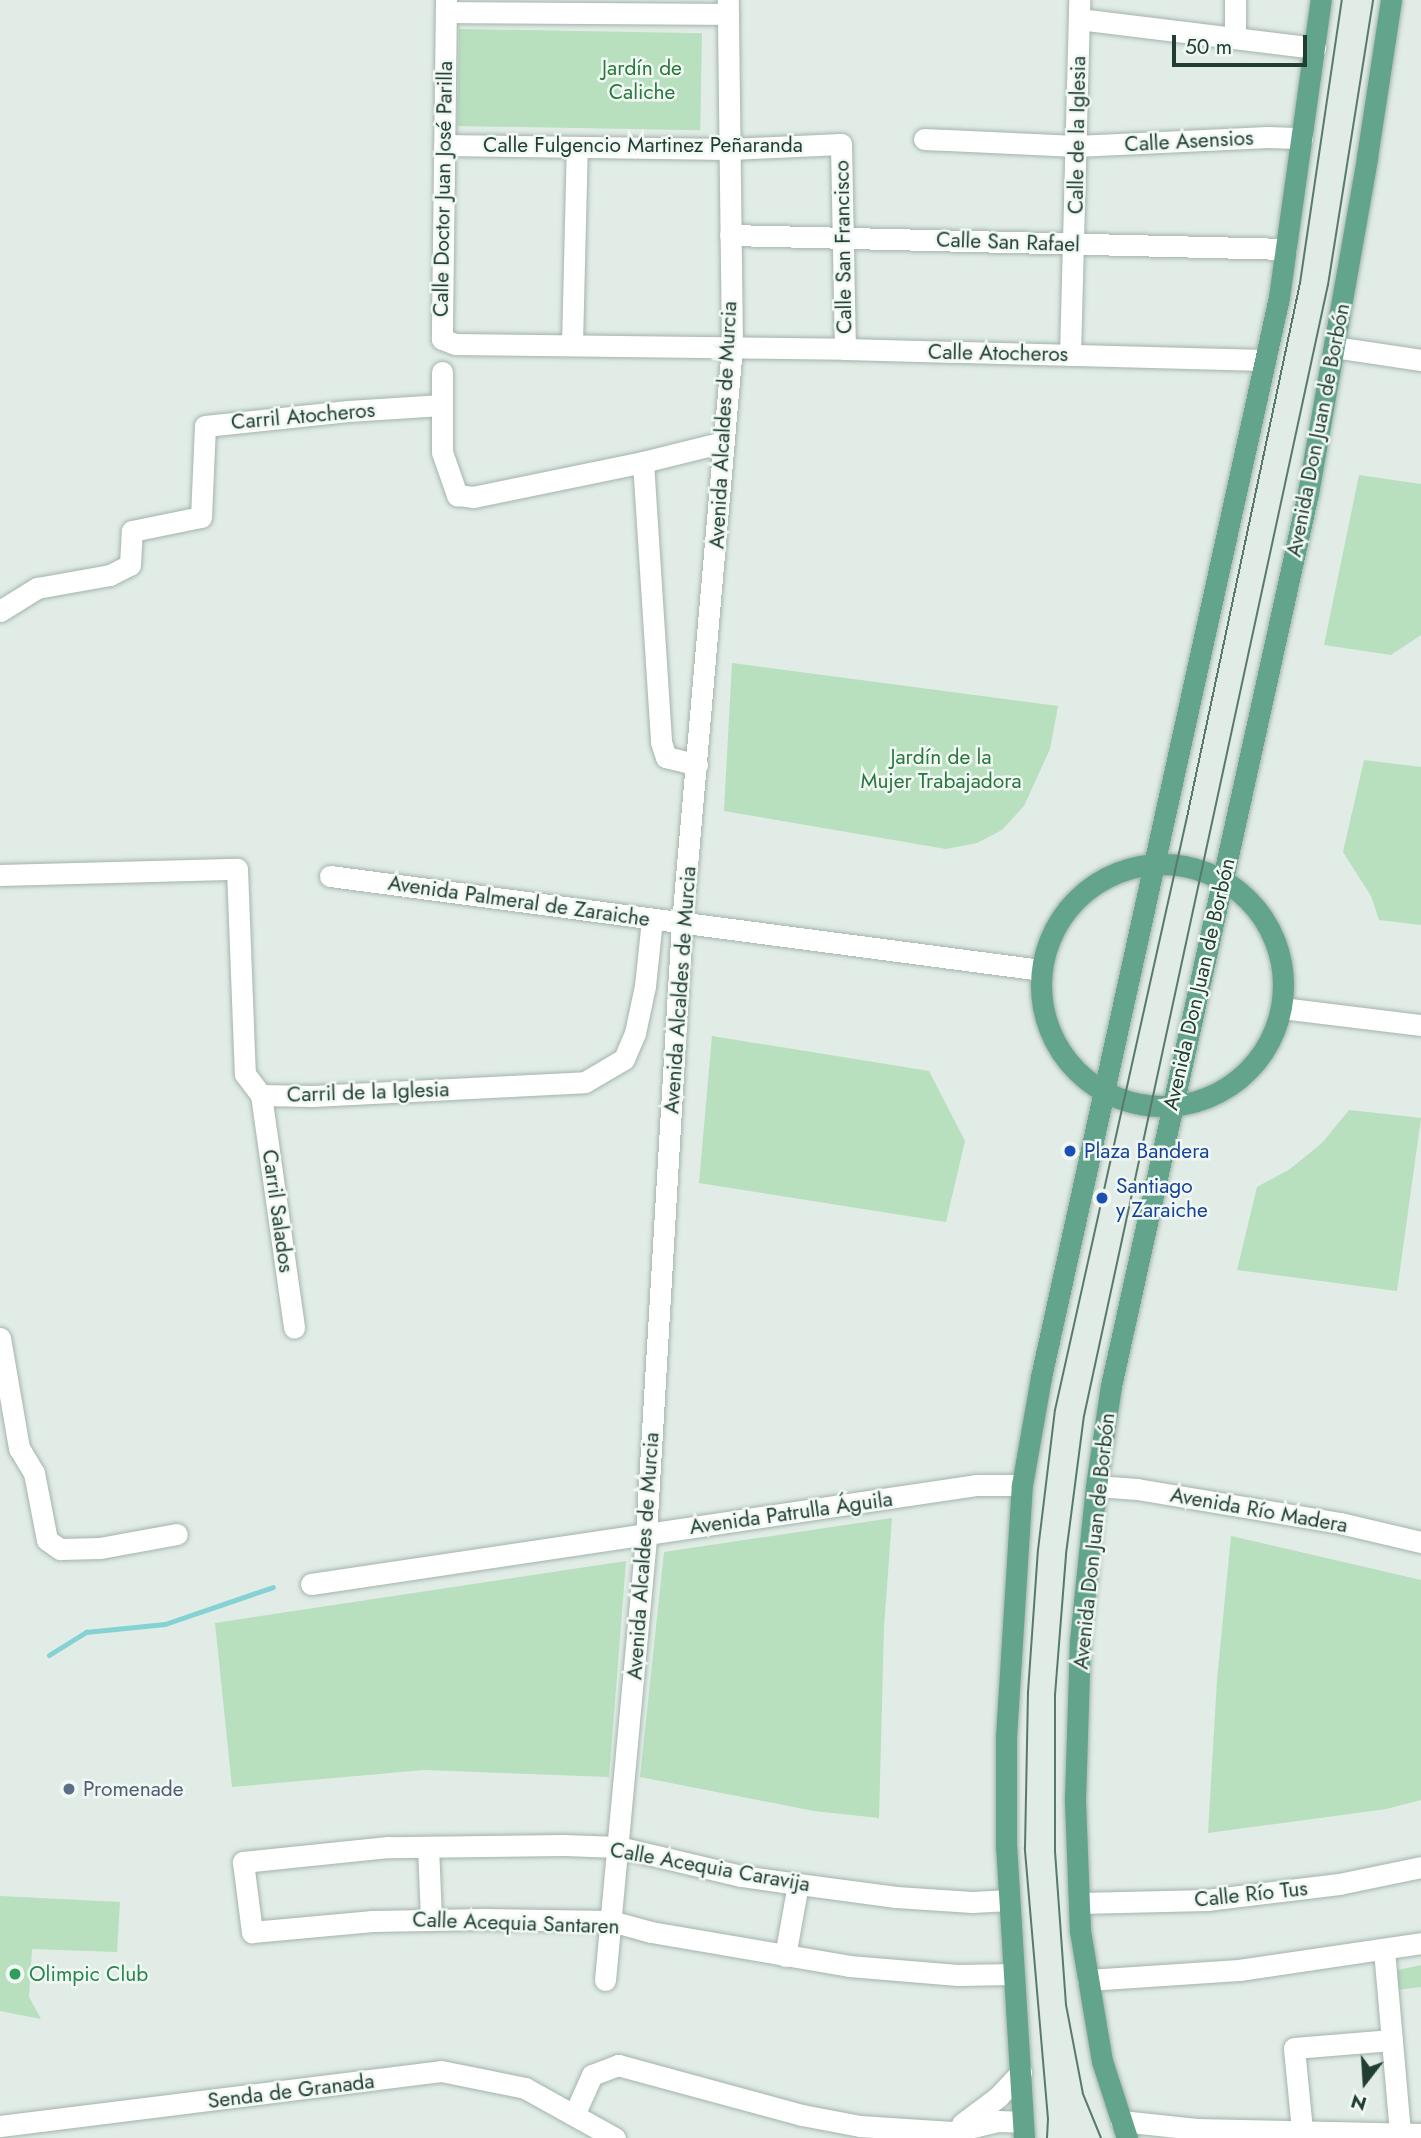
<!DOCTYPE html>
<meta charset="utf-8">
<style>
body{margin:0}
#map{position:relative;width:1421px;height:2138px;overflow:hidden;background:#e0ece5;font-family:Jost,sans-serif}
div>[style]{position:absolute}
.green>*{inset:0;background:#b8dfbe;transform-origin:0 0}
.stream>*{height:5px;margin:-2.5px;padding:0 2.5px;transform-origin:2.5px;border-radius:2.5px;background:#85d2d5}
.roads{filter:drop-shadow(0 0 2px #a3b4ac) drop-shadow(0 0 2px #a3b4ac)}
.minor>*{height:21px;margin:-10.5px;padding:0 10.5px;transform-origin:10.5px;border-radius:10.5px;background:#fff}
.primary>*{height:21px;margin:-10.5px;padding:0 10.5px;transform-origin:10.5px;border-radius:10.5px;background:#62a48c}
.primary>.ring{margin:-10.5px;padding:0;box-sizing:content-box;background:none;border:21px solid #62a48c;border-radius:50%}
.tram>*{height:2px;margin:-1px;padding:0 1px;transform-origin:1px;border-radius:1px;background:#5a796d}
.dots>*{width:19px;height:19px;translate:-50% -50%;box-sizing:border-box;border:4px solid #f1f8f4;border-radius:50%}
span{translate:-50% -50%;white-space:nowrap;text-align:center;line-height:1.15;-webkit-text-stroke:5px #f1f8f4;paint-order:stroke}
.park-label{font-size:21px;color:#28773d}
.street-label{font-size:21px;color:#203e32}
.transit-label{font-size:21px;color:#164399}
.left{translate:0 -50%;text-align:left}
.service-label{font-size:21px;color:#4e5e75}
.leisure-label{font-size:21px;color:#27864d}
.north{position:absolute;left:1330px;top:2047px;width:70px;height:70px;-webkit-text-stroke:5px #f1f8f4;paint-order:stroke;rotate:197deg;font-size:19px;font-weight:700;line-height:28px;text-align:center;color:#203e32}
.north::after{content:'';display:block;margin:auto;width:24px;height:32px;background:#203e32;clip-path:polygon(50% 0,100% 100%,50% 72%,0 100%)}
.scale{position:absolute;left:1172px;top:35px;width:135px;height:32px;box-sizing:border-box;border:4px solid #203e32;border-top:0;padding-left:9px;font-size:21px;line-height:24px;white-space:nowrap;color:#203e32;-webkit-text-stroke:5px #f1f8f4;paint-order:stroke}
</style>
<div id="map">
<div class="green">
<i style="left:459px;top:29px;width:243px;height:97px;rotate:1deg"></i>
<i style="clip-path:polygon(1359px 475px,1421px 484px,1421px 635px,1391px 655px,1324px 645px)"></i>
<i style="clip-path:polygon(732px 663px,1058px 706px,1050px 749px,1024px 806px,1002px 830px,977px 843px,946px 849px,724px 811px)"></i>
<i style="clip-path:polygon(1364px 760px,1421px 767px,1421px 925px,1379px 920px,1371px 896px,1343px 852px)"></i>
<i style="clip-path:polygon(712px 1036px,929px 1071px,965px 1141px,946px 1222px,699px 1183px)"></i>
<i style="clip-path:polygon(1349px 1110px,1421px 1118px,1397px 1291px,1237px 1270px,1257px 1187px,1290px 1169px,1322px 1143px)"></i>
<i style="clip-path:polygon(892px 1518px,884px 1627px,879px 1818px,814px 1811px,640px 1777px,664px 1552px)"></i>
<i style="clip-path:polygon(1231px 1536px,1421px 1580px,1421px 1800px,1386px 1809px,1208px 1833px,1217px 1680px)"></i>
<i style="clip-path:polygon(626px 1561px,609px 1777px,424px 1770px,232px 1787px,215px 1623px)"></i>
<i style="clip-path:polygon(0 1896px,120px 1902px,117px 1952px,32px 1949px,29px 1997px,41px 2019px,0 2011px)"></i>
<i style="clip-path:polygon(1421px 1965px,1421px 1987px,1397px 1990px,1394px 1971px)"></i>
</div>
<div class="stream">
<i style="left:49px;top:1655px;width:44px;rotate:-31.9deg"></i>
<i style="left:86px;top:1632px;width:79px;rotate:-5.8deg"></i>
<i style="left:165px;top:1624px;width:114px;rotate:-18.9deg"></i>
</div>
<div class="roads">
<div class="minor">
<i style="left:446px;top:0;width:339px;rotate:90.7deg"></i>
<i style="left:442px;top:339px;width:14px;rotate:21deg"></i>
<i style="left:455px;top:344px;width:390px;rotate:0.7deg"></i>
<i style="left:845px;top:349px;width:419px;rotate:1.5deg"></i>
<i style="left:446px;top:12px;width:282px;rotate:0.4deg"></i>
<i style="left:1079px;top:19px;width:238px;rotate:7deg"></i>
<i style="left:1235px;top:37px;width:37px;rotate:-90deg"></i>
<i style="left:924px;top:139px;width:152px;rotate:2.6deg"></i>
<i style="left:1076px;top:146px;width:192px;rotate:-2.7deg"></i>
<i style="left:1268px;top:137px;width:34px;rotate:2deg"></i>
<i style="left:444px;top:145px;width:286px;rotate:0.8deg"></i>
<i style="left:730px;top:149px;width:111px;rotate:-2.6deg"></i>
<i style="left:841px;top:144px;width:205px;rotate:88.9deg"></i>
<i style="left:730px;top:235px;width:556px;rotate:1.44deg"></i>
<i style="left:572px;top:345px;width:198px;rotate:-88.6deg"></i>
<i style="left:1334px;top:347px;width:88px;rotate:8.5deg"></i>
<i style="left:1070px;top:355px;width:355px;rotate:-88.5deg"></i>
<i style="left:442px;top:372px;width:80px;rotate:90deg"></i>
<i style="left:442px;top:452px;width:46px;rotate:70.8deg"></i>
<i style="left:457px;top:495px;width:16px;rotate:7deg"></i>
<i style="left:473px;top:497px;width:174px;rotate:-11.6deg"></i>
<i style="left:643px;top:462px;width:281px;rotate:86.3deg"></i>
<i style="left:661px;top:742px;width:16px;rotate:72deg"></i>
<i style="left:666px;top:757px;width:32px;rotate:14deg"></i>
<i style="left:643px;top:462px;width:83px;rotate:-13.9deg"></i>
<i style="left:0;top:611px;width:44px;rotate:-31.9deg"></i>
<i style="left:37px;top:588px;width:74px;rotate:-10.1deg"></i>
<i style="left:110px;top:575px;width:22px;rotate:-27deg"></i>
<i style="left:130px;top:565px;width:34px;rotate:-87deg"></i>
<i style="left:132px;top:531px;width:70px;rotate:-11.5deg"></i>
<i style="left:201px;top:517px;width:91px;rotate:-87.5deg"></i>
<i style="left:205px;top:426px;width:144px;rotate:-6deg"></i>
<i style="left:348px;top:411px;width:94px;rotate:-3.7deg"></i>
<i style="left:0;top:875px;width:237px;rotate:-1.5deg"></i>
<i style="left:237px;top:869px;width:205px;rotate:87.8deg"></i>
<i style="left:245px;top:1074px;width:26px;rotate:53deg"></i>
<i style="left:261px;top:1095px;width:51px;rotate:1.1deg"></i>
<i style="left:312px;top:1096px;width:273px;rotate:-2.9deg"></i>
<i style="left:585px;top:1082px;width:45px;rotate:-30.5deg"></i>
<i style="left:624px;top:1059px;width:28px;rotate:-67deg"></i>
<i style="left:635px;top:1033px;width:48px;rotate:-78deg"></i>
<i style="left:645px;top:986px;width:67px;rotate:-84deg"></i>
<i style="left:330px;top:876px;width:717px;rotate:7.53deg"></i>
<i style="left:1282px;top:1008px;width:140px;rotate:7deg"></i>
<i style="left:261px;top:1095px;width:235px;rotate:81.9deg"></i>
<i style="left:0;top:1338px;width:112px;rotate:80.2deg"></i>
<i style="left:19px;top:1448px;width:29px;rotate:59deg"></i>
<i style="left:34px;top:1473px;width:68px;rotate:79deg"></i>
<i style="left:47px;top:1540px;width:16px;rotate:35deg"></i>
<i style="left:60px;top:1549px;width:40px;rotate:-1.4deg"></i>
<i style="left:100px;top:1548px;width:78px;rotate:-10.3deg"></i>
<i style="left:1096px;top:1486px;width:41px;rotate:4.2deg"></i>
<i style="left:1137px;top:1489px;width:206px;rotate:9.5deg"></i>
<i style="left:1340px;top:1523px;width:83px;rotate:13.2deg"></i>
<i style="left:311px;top:1584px;width:672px;rotate:-8.47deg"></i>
<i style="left:976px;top:1485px;width:46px"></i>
<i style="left:428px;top:1847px;width:73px;rotate:87.6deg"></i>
<i style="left:1009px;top:1900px;width:37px;rotate:177deg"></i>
<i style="left:972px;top:1902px;width:76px;rotate:-176.2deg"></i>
<i style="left:896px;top:1897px;width:99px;rotate:-172.4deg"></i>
<i style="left:798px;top:1884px;width:58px;rotate:-172deg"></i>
<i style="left:741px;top:1876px;width:126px;rotate:-166.7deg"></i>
<i style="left:618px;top:1847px;width:54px;rotate:-177.9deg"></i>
<i style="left:564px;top:1845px;width:176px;rotate:179.3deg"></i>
<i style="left:388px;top:1847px;width:146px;rotate:174.1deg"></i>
<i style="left:243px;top:1862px;width:71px;rotate:82.7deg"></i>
<i style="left:252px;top:1932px;width:121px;rotate:-5.2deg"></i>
<i style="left:372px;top:1921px;width:111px;rotate:-1deg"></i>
<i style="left:483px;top:1919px;width:128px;rotate:0.9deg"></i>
<i style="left:611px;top:1921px;width:41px;rotate:15.4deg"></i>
<i style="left:651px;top:1932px;width:201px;rotate:9.7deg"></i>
<i style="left:849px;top:1966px;width:109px;rotate:4.7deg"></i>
<i style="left:958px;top:1975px;width:56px;rotate:-1deg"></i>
<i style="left:1079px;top:1903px;width:128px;rotate:-1.3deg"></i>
<i style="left:1207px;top:1900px;width:133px;rotate:-6.9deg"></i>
<i style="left:1339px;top:1884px;width:84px;rotate:-11.7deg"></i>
<i style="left:1384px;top:1950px;width:183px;rotate:85deg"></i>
<i style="left:785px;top:1956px;width:73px;rotate:-79.8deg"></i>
<i style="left:605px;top:1980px;width:448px;rotate:-84.7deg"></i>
<i style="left:646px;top:1534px;width:612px;rotate:-86.63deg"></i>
<i style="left:682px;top:923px;width:578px;rotate:-85.04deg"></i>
<i style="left:732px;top:347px;width:347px;rotate:-90.7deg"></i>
<i style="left:1088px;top:1980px;width:151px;rotate:-3.8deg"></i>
<i style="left:1239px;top:1970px;width:184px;rotate:-8.4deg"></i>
<i style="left:574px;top:2115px;width:44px;rotate:-65.8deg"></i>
<i style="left:592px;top:2075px;width:28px;rotate:-21deg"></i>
<i style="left:618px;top:2065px;width:191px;rotate:15.2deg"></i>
<i style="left:802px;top:2115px;width:59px;rotate:10.7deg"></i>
<i style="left:860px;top:2126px;width:92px;rotate:3.7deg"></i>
<i style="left:952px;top:2132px;width:47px;rotate:-13.4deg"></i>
<i style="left:998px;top:2121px;width:25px;rotate:2deg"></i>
<i style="left:1121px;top:2121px;width:76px;rotate:6deg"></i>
<i style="left:1197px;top:2129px;width:224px;rotate:1.3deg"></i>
<i style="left:962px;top:2124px;width:45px;rotate:-36.9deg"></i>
<i style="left:998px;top:2097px;width:34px;rotate:-47deg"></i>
<i style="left:0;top:2126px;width:444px;rotate:-7.1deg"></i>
<i style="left:441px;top:2071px;width:86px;rotate:11.4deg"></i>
<i style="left:525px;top:2088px;width:103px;rotate:29.1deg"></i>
<i style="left:1302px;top:2130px;width:82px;rotate:-95.6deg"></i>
<i style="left:1294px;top:2048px;width:98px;rotate:-4.7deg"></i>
</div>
<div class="primary">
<i class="ring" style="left:1041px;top:864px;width:221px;height:221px"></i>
<i style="left:1024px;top:2138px;width:292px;rotate:-93.5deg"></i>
<i style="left:1006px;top:1847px;width:110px;rotate:-90deg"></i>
<i style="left:1006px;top:1737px;width:253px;rotate:-86.4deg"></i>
<i style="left:1022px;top:1485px;width:110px;rotate:-80deg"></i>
<i style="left:1041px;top:1377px;width:1106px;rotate:-77.57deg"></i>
<i style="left:1279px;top:297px;width:300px;rotate:-82deg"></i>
<i style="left:1127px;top:2138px;width:81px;rotate:-108deg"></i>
<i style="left:1102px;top:2061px;width:132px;rotate:-99.6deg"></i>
<i style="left:1080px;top:1931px;width:132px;rotate:-92.2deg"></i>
<i style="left:1075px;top:1799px;width:158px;rotate:-88.2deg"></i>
<i style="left:1080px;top:1641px;width:156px;rotate:-84.1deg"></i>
<i style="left:1096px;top:1486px;width:101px;rotate:-81.5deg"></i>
<i style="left:1111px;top:1386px;width:914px;rotate:-77.56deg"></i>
<i style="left:1308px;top:493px;width:341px;rotate:-80deg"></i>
<i style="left:1367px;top:157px;width:159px;rotate:-81.3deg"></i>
</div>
</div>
<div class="tram">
<i style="left:1047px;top:2138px;width:19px;rotate:-87deg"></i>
<i style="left:1048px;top:2119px;width:272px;rotate:-94.9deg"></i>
<i style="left:1025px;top:1848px;width:156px;rotate:-88.9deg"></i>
<i style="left:1028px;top:1692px;width:142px;rotate:-86deg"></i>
<i style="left:1038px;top:1550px;width:141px;rotate:-83.1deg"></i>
<i style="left:1055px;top:1410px;width:608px;rotate:-77.45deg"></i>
<i style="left:1187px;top:817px;width:546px;rotate:-78.05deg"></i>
<i style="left:1300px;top:283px;width:286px;rotate:-81.6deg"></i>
<i style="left:1101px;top:2138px;width:48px;rotate:-112.2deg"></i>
<i style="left:1083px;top:2094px;width:91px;rotate:-100.8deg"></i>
<i style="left:1066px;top:2005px;width:155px;rotate:-94.1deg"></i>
<i style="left:1055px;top:1850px;width:155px;rotate:-90deg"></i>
<i style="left:1055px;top:1695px;width:141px;rotate:-85.5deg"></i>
<i style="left:1066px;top:1554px;width:139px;rotate:-82.6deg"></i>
<i style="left:1084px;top:1416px;width:1157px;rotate:-77.83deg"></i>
<i style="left:1328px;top:285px;width:289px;rotate:-81deg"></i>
</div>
<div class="dots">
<i style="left:1070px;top:1151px;background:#1a4fb4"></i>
<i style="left:1102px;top:1198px;background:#1a4fb4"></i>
<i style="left:69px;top:1789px;background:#5c6f8a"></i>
<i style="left:15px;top:1974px;background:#2e9e5b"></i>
</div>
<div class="park-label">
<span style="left:642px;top:80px">Jardín de<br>Caliche</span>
<span style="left:941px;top:769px">Jardín de la<br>Mujer Trabajadora</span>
</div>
<div class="street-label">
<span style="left:1077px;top:135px;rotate:-89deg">Calle de la Iglesia</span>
<span style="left:1189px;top:141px;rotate:-3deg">Calle Asensios</span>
<span style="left:643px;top:145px">Calle Fulgencio Martinez Peñaranda</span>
<span style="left:443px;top:189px;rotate:-89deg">Calle Doctor Juan José Parilla</span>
<span style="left:1008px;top:242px;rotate:2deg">Calle San Rafael</span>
<span style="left:843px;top:247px;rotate:-91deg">Calle San Francisco</span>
<span style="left:998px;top:353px;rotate:1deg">Calle Atocheros</span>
<span style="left:303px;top:416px;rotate:-5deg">Carril Atocheros</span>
<span style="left:723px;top:425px;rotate:-87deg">Avenida Alcaldes de Murcia</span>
<span style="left:1318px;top:430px;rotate:-79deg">Avenida Don Juan de Borbón</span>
<span style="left:519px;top:901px;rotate:8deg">Avenida Palmeral de Zaraiche</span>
<span style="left:1199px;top:984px;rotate:-77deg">Avenida Don Juan de Borbón</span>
<span style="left:680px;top:990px;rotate:-86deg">Avenida Alcaldes de Murcia</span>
<span style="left:368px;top:1092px;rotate:-2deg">Carril de la Iglesia</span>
<span style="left:278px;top:1211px;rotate:82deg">Carril Salados</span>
<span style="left:1259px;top:1510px;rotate:10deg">Avenida Río Madera</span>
<span style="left:791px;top:1513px;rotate:-8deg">Avenida Patrulla Águila</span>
<span style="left:1094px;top:1541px;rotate:-84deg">Avenida Don Juan de Borbón</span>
<span style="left:643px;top:1556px;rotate:-86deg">Avenida Alcaldes de Murcia</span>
<span style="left:710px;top:1867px;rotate:10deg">Calle Acequia Caravija</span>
<span style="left:1251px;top:1894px;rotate:-6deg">Calle Río Tus</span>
<span style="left:516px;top:1923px;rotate:2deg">Calle Acequia Santaren</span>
<span style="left:291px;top:2091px;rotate:-7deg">Senda de Granada</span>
</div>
<div class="transit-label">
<span class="left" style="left:1084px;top:1151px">Plaza Bandera</span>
<span class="left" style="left:1116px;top:1198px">Santiago<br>y Zaraiche</span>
</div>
<div class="service-label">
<span class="left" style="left:83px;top:1789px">Promenade</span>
</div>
<div class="leisure-label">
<span class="left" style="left:29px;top:1974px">Olimpic Club</span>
</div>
<div class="north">N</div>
<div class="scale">50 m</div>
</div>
